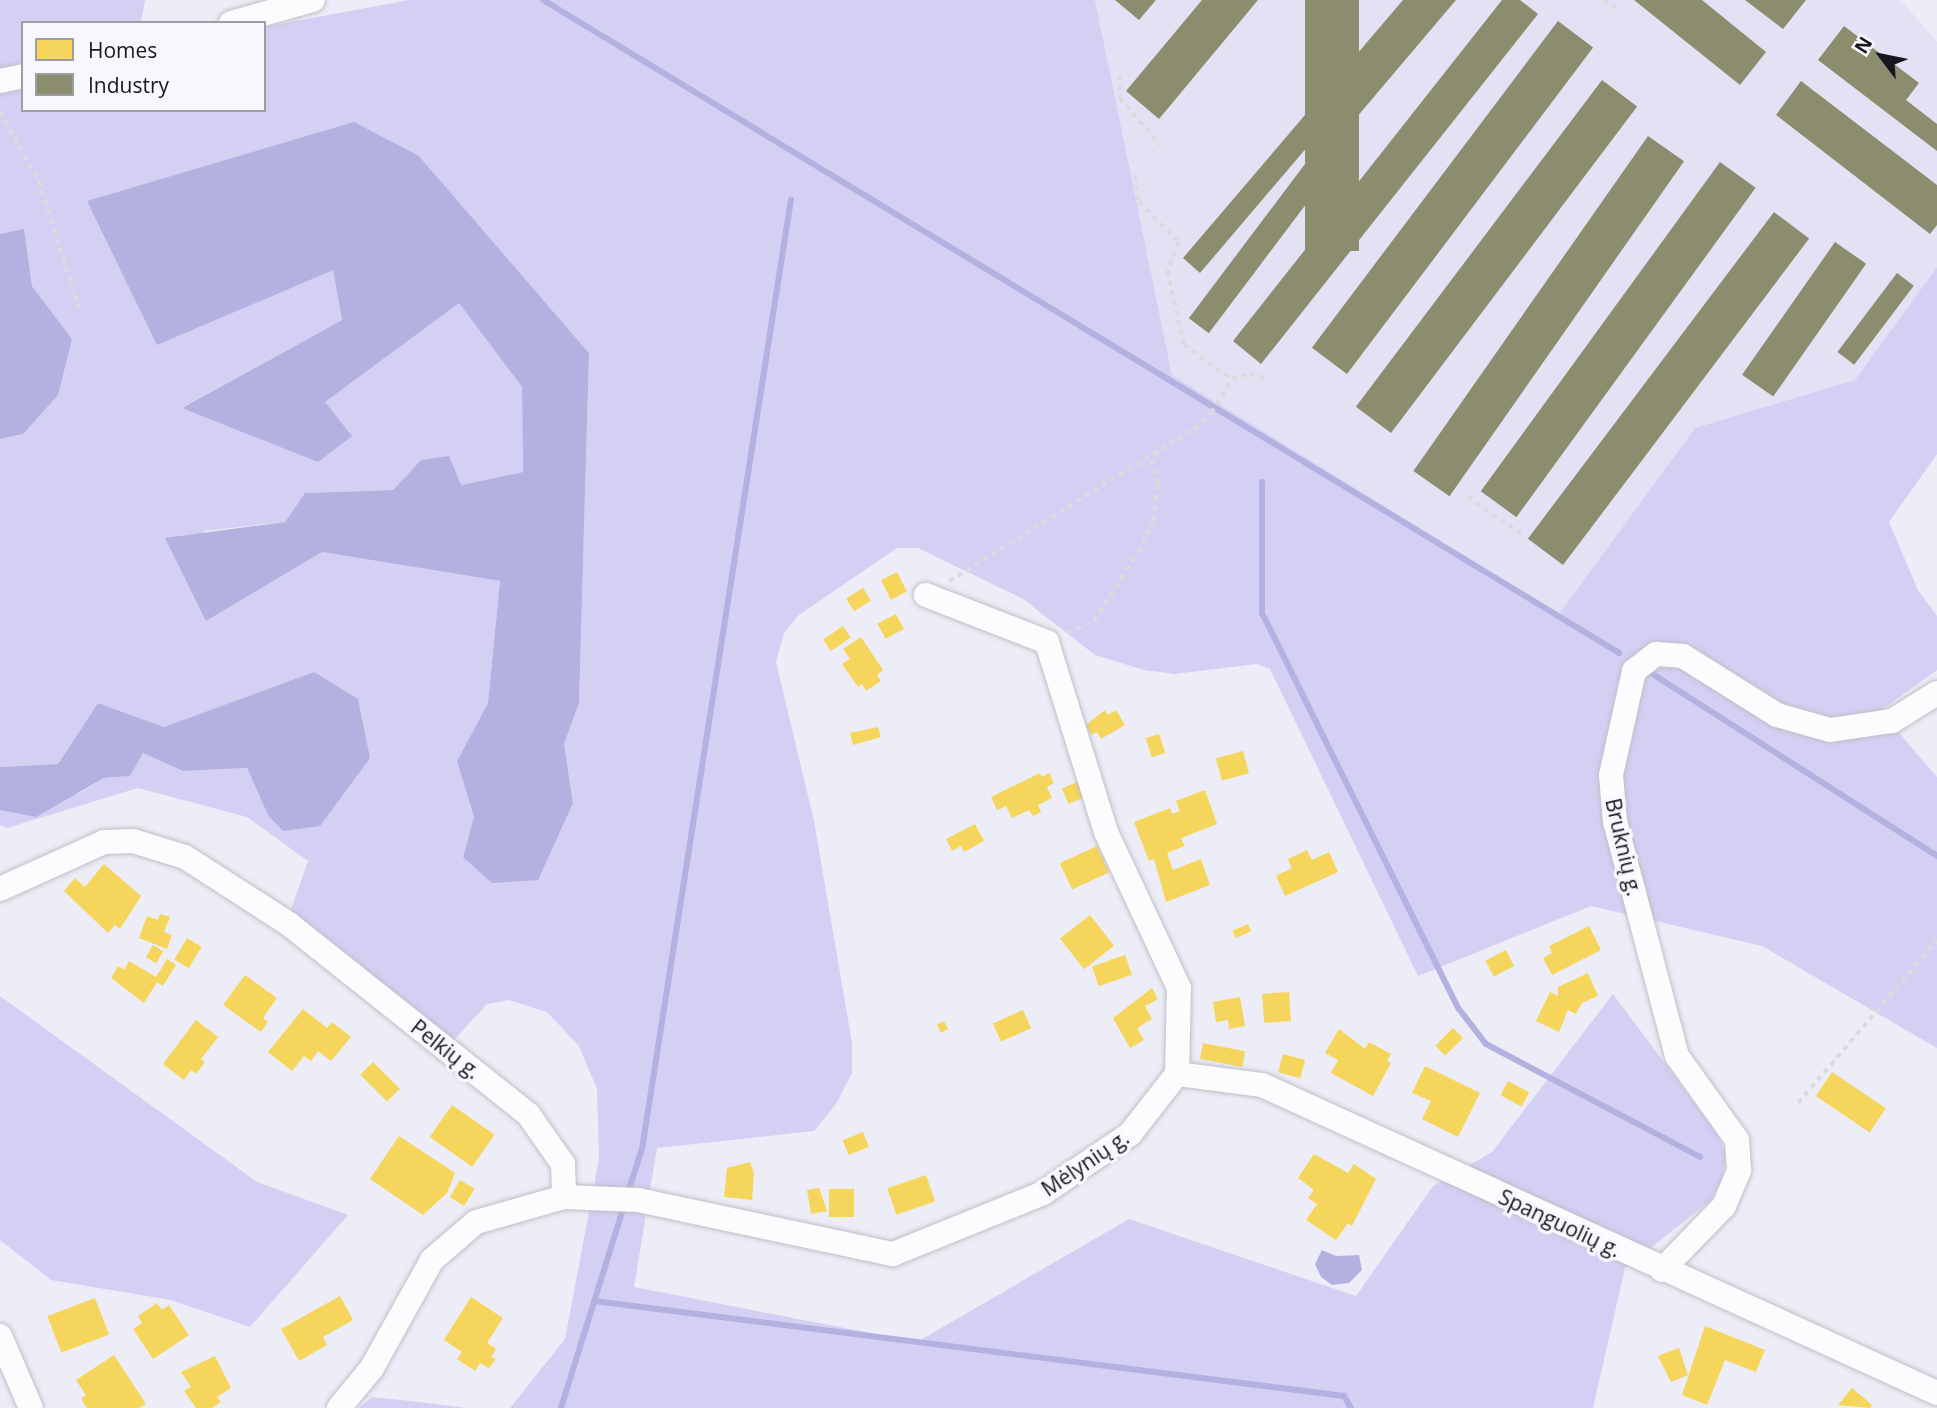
<!DOCTYPE html>
<meta charset="utf-8">
<style>
body{margin:0}
#map{position:relative;width:1937px;height:1408px;overflow:hidden;background:#ededf7;font-family:"Open Sans",sans-serif}
div>[style]{position:absolute}
.built>*{inset:0;background:#e2e2f4}
.green>*{inset:0;background:#d3d0f4}
.water>*{inset:0;background:#b4b0e0}
.homes>*{inset:0;background:#f6d55c;transform-origin:0 0}
.industry>*{inset:0;background:#8c8c6e;transform-origin:0 0}
.stream>*{height:6px;margin:-3px;padding:0 3px;transform-origin:3px;border-radius:3px;background:#b4b0e0}
.path>*{height:3.5px;margin-top:-1.75px;transform-origin:0;background:repeating-linear-gradient(90deg,#dbdbde 0 5px,transparent 0 10px)}
.roads{filter:drop-shadow(0 0 2px #bfbfc6) drop-shadow(0 0 2px #bfbfc6)}
.minor>*{height:24px;margin:-12px;padding:0 12px;transform-origin:12px;border-radius:12px;background:#fcfcfe}
span{translate:-50% -50%;white-space:nowrap;text-align:center;line-height:1.15;-webkit-text-stroke:7px #f7f7fe;paint-order:stroke}
.street-label{font-size:21px;color:#17171d}
.legend{position:absolute;left:21px;top:21px;width:245px;height:91px;box-sizing:border-box;background:#f7f7fe;border:2px solid #9d9da4;margin:0;padding:9px 12px;list-style:none;font-size:21px;color:#17171d}
.legend li{display:flex;align-items:center;gap:14px;height:35px}
.legend b{width:35px;border:2px solid #9d9da4}
.north{position:absolute;left:1846px;top:21px;width:70px;height:70px;-webkit-text-stroke:5px #f7f7fe;paint-order:stroke;rotate:302deg;font-size:19px;font-weight:700;line-height:28px;text-align:center;color:#17171d}
.north::after{content:'';display:block;margin:auto;width:24px;height:32px;background:#17171d;clip-path:polygon(50% 0,100% 100%,50% 72%,0 100%)}
</style>
<div id="map">
<div class="built">
<i style="clip-path:polygon(1095px 0,1901px 0,1937px 42px,1937px 267px,1855px 380px,1695px 428px,1559px 614px,1172px 375px)"></i>
</div>
<div class="green">
<i style="clip-path:polygon(evenodd,0 0,145px 0,141px 23px,23px 23px,23px 110px,264px 110px,264px 27px,409px 0,1095px 0,1172px 375px,1559px 614px,1695px 428px,1855px 380px,1937px 267px,1937px 454px,1889px 522px,1918px 590px,1937px 616px,1937px 670px,1880px 711px,1937px 777px,1937px 1048px,1762px 946px,1591px 906px,1418px 976px,1270px 669px,1256px 664px,1175px 674px,1144px 670px,1095px 655px,1023px 599px,918px 548px,897px 548px,799px 615px,784px 633px,776px 662px,814px 821px,852px 1043px,852px 1073px,836px 1104px,814px 1131px,657px 1148px,634px 1287px,917px 1342px,1129px 1219px,1356px 1296px,1433px 1186px,1492px 1152px,1613px 994px,1717px 1133px,1726px 1154px,1722px 1180px,1710px 1201px,1625px 1268px,1593px 1408px,510px 1408px,565px 1339px,599px 1159px,597px 1089px,579px 1046px,547px 1012px,509px 1000px,487px 1004px,452px 1042px,290px 912px,308px 861px,247px 817px,138px 788px,7px 828px,0 825px,0 810px,78px 794px,104px 778px,130px 776px,143px 753px,183px 771px,247px 768px,268px 815px,314px 672px,164px 727px,98px 703px,58px 764px,0 767px,0 439px,23px 434px,72px 339px,32px 286px,24px 230px,0 234px,0 0,419px 156px,589px 353px,579px 703px,564px 744px,573px 803px,463px 857px,474px 817px,457px 761px,488px 703px,500px 581px,322px 552px,206px 621px,204px 531px,285px 522px,305px 493px,393px 490px,421px 460px,461px 485px,523px 472px,522px 387px,459px 302px,325px 402px,183px 407px,342px 320px,333px 269px,157px 344px,419px 156px)"></i>
<i style="clip-path:polygon(0 996px,257px 1182px,348px 1215px,250px 1327px,171px 1300px,51px 1280px,0 1240px)"></i>
<i style="clip-path:polygon(372px 1397px,419px 1402px,466px 1408px,359px 1408px)"></i>
</div>
<div class="water">
<i style="clip-path:polygon(354px 122px,419px 156px,589px 353px,579px 703px,564px 744px,573px 803px,538px 880px,492px 883px,463px 857px,474px 817px,457px 761px,488px 703px,500px 581px,322px 552px,206px 621px,165px 538px,285px 522px,305px 493px,393px 490px,421px 460px,449px 456px,461px 485px,523px 472px,522px 387px,459px 303px,325px 402px,352px 436px,318px 462px,182px 408px,342px 320px,333px 270px,157px 345px,87px 201px)"></i>
<i style="clip-path:polygon(24px 229px,32px 286px,72px 339px,58px 395px,23px 434px,0 439px,0 234px)"></i>
<i style="clip-path:polygon(314px 672px,358px 699px,370px 758px,320px 826px,283px 831px,268px 815px,247px 768px,183px 771px,143px 753px,130px 776px,104px 778px,36px 817px,0 810px,0 767px,58px 764px,98px 703px,164px 727px)"></i>
<i style="clip-path:polygon(1322px 1250px,1336px 1256px,1359px 1255px,1362px 1270px,1349px 1283px,1332px 1285px,1321px 1277px,1315px 1264px)"></i>
</div>
<div class="homes">
<i style="left:897px;top:572px;width:22px;height:18px;rotate:63deg"></i>
<i style="left:863px;top:588px;width:15px;height:20px;rotate:58deg"></i>
<i style="left:896px;top:614px;width:17px;height:21px;rotate:62deg"></i>
<i style="left:843px;top:626px;width:14px;height:24px;rotate:56deg"></i>
<i style="clip-path:polygon(861px 637px,883px 670px,877px 675px,881px 681px,866px 691px,862px 684px,858px 687px,842px 664px,850px 659px,843px 649px)"></i>
<i style="clip-path:polygon(1105px 710px,1108px 715px,1116px 710px,1125px 725px,1101px 739px,1097px 732px,1091px 735px,1086px 725px)"></i>
<i style="clip-path:polygon(878px 727px,881px 737px,853px 745px,850px 733px)"></i>
<i style="left:1159px;top:734px;width:20px;height:14px;rotate:72deg"></i>
<i style="left:1243px;top:751px;width:23px;height:28px;rotate:75deg"></i>
<i style="clip-path:polygon(1040px 773px,1042px 777px,1049px 773px,1054px 783px,1047px 787px,1052px 798px,1038px 805px,1041px 812px,1033px 816px,1029px 810px,1012px 818px,1006px 806px,997px 810px,991px 797px)"></i>
<i style="left:1081px;top:780px;width:17px;height:21px;rotate:66deg"></i>
<i style="clip-path:polygon(1205px 790px,1217px 824px,1181px 838px,1185px 846px,1167px 853px,1173px 870px,1201px 859px,1210px 885px,1166px 902px,1154px 859px,1149px 861px,1134px 822px,1170px 808px,1172px 814px,1180px 811px,1176px 801px)"></i>
<i style="clip-path:polygon(975px 824px,984px 841px,964px 852px,961px 846px,952px 851px,946px 839px)"></i>
<i style="left:1097px;top:846px;width:29px;height:41px;rotate:65deg"></i>
<i style="clip-path:polygon(1307px 850px,1312px 860px,1329px 852px,1338px 872px,1285px 896px,1276px 876px,1292px 868px,1288px 859px)"></i>
<i style="clip-path:polygon(104px 864px,141px 896px,120px 929px,115px 925px,108px 933px,64px 891px,75px 878px,85px 887px)"></i>
<i style="clip-path:polygon(160px 914px,170px 917px,164px 932px,172px 935px,167px 949px,139px 938px,147px 916px,158px 920px)"></i>
<i style="left:1090px;top:915px;width:39px;height:38px;rotate:52deg"></i>
<i style="left:1248px;top:924px;width:8px;height:17px;rotate:67deg"></i>
<i style="clip-path:polygon(1589px 926px,1601px 950px,1552px 975px,1543px 958px,1552px 953px,1549px 946px)"></i>
<i style="left:187px;top:938px;width:17px;height:25px;rotate:31deg"></i>
<i style="left:153px;top:945px;width:12px;height:14px;rotate:31deg"></i>
<i style="left:1506px;top:950px;width:18px;height:23px;rotate:63deg"></i>
<i style="left:1125px;top:955px;width:21px;height:35px;rotate:71deg"></i>
<i style="clip-path:polygon(167px 959px,176px 965px,163px 986px,157px 982px,144px 1003px,111px 978px,118px 966px,124px 970px,129px 961px,156px 977px)"></i>
<i style="clip-path:polygon(1588px 973px,1598px 996px,1582px 1003px,1576px 1014px,1568px 1010px,1559px 1032px,1536px 1021px,1550px 992px,1558px 996px,1558px 987px)"></i>
<i style="clip-path:polygon(245px 975px,277px 998px,263px 1018px,268px 1022px,261px 1032px,223px 1005px)"></i>
<i style="clip-path:polygon(1152px 988px,1158px 999px,1145px 1006px,1152px 1019px,1137px 1028px,1144px 1040px,1130px 1048px,1113px 1018px)"></i>
<i style="left:1289px;top:992px;width:29px;height:27px;rotate:86deg"></i>
<i style="clip-path:polygon(1240px 997px,1245px 1026px,1229px 1029px,1228px 1020px,1216px 1022px,1213px 1002px)"></i>
<i style="clip-path:polygon(303px 1009px,327px 1028px,332px 1022px,351px 1037px,331px 1061px,318px 1051px,311px 1061px,304px 1056px,292px 1071px,268px 1052px)"></i>
<i style="left:1023px;top:1010px;width:20px;height:33px;rotate:66deg"></i>
<i style="clip-path:polygon(196px 1020px,218px 1037px,201px 1059px,205px 1062px,196px 1074px,191px 1070px,184px 1080px,163px 1064px)"></i>
<i style="left:944px;top:1021px;width:9px;height:8px;rotate:63deg"></i>
<i style="left:1453px;top:1028px;width:14px;height:25px;rotate:45deg"></i>
<i style="clip-path:polygon(1339px 1029px,1365px 1049px,1369px 1042px,1391px 1054px,1387px 1061px,1391px 1063px,1373px 1096px,1331px 1073px,1338px 1060px,1325px 1053px)"></i>
<i style="left:1203px;top:1043px;width:43px;height:16px;rotate:11deg"></i>
<i style="left:1283px;top:1054px;width:23px;height:19px;rotate:15deg"></i>
<i style="left:373px;top:1062px;width:38px;height:18px;rotate:45deg"></i>
<i style="clip-path:polygon(1425px 1066px,1480px 1093px,1458px 1137px,1422px 1119px,1431px 1101px,1412px 1093px)"></i>
<i style="left:1832px;top:1072px;width:65px;height:29px;rotate:34deg"></i>
<i style="left:1508px;top:1081px;width:24px;height:16px;rotate:28deg"></i>
<i style="left:452px;top:1105px;width:52px;height:39px;rotate:35deg"></i>
<i style="left:863px;top:1132px;width:16px;height:22px;rotate:68deg"></i>
<i style="clip-path:polygon(399px 1136px,455px 1173px,447px 1193px,423px 1215px,370px 1179px)"></i>
<i style="clip-path:polygon(1314px 1154px,1348px 1173px,1354px 1164px,1376px 1179px,1352px 1226px,1348px 1223px,1336px 1240px,1306px 1220px,1317px 1204px,1308px 1198px,1314px 1190px,1298px 1178px)"></i>
<i style="clip-path:polygon(750px 1162px,754px 1173px,752px 1200px,724px 1197px,727px 1168px)"></i>
<i style="left:926px;top:1175px;width:28px;height:41px;rotate:71deg"></i>
<i style="left:460px;top:1180px;width:17px;height:20px;rotate:31deg"></i>
<i style="clip-path:polygon(819px 1188px,827px 1211px,811px 1214px,807px 1190px)"></i>
<i style="left:829px;top:1189px;width:25px;height:28px"></i>
<i style="clip-path:polygon(340px 1296px,353px 1320px,323px 1337px,327px 1345px,299px 1361px,281px 1329px)"></i>
<i style="clip-path:polygon(471px 1297px,503px 1318px,487px 1343px,496px 1349px,491px 1357px,496px 1359px,489px 1368px,480px 1363px,475px 1371px,457px 1359px,462px 1352px,444px 1340px)"></i>
<i style="left:95px;top:1298px;width:39px;height:51px;rotate:69deg"></i>
<i style="clip-path:polygon(157px 1303px,162px 1310px,169px 1305px,189px 1335px,153px 1359px,133px 1329px,142px 1323px,138px 1316px)"></i>
<i style="clip-path:polygon(1705px 1326px,1765px 1350px,1756px 1372px,1725px 1360px,1707px 1405px,1682px 1395px)"></i>
<i style="clip-path:polygon(1679px 1348px,1688px 1375px,1671px 1382px,1658px 1356px)"></i>
<i style="clip-path:polygon(114px 1355px,146px 1404px,139px 1408px,87px 1408px,81px 1399px,86px 1395px,76px 1380px)"></i>
<i style="clip-path:polygon(215px 1356px,231px 1388px,217px 1397px,221px 1402px,212px 1408px,196px 1408px,184px 1391px,191px 1387px,181px 1372px)"></i>
<i style="clip-path:polygon(1852px 1388px,1872px 1405px,1870px 1408px,1838px 1405px)"></i>
</div>
<div class="industry">
<i style="clip-path:polygon(1115px 0,1156px 0,1139px 20px)"></i>
<i style="clip-path:polygon(1202px 0,1258px 0,1159px 119px,1126px 91px)"></i>
<i style="left:1305px;top:0;width:54px;height:251px"></i>
<i style="clip-path:polygon(1403px 0,1456px 0,1345px 131px,1331px 119px,1200px 273px,1183px 258px)"></i>
<i style="clip-path:polygon(1502px 0,1520px 0,1538px 14px,1261px 364px,1233px 341px)"></i>
<i style="clip-path:polygon(1634px 0,1702px 0,1766px 52px,1740px 85px)"></i>
<i style="clip-path:polygon(1745px 0,1806px 0,1783px 29px)"></i>
<i style="left:1558px;top:21px;width:44px;height:409px;rotate:37deg"></i>
<i style="clip-path:polygon(1844px 26px,1919px 83px,1906px 100px,1937px 124px,1937px 151px,1818px 60px)"></i>
<i style="left:1602px;top:80px;width:44px;height:409px;rotate:37deg"></i>
<i style="clip-path:polygon(1801px 81px,1937px 185px,1937px 225px,1930px 234px,1776px 115px)"></i>
<i style="left:1648px;top:136px;width:44px;height:409px;rotate:35deg"></i>
<i style="left:1308px;top:160px;width:25px;height:198px;rotate:37deg"></i>
<i style="left:1720px;top:162px;width:44px;height:407px;rotate:36deg"></i>
<i style="left:1774px;top:212px;width:44px;height:409px;rotate:37deg"></i>
<i style="left:1835px;top:242px;width:38px;height:162px;rotate:35deg"></i>
<i style="left:1897px;top:273px;width:21px;height:99px;rotate:37deg"></i>
</div>
<div class="stream">
<i style="left:543px;top:0;width:1259px;rotate:31.25deg"></i>
<i style="left:1262px;top:482px;width:131px;rotate:90deg"></i>
<i style="left:1262px;top:613px;width:442px;rotate:63.6deg"></i>
<i style="left:1459px;top:1009px;width:44px;rotate:52.4deg"></i>
<i style="left:1486px;top:1044px;width:242px;rotate:27.8deg"></i>
<i style="left:1651px;top:673px;width:340px;rotate:32.6deg"></i>
<i style="left:628px;top:1192px;width:45px;rotate:-72deg"></i>
<i style="left:642px;top:1149px;width:961px;rotate:-81.08deg"></i>
<i style="left:594px;top:1301px;width:756px;rotate:7.22deg"></i>
<i style="left:1344px;top:1396px;width:14px;rotate:60deg"></i>
<i style="left:561px;top:1408px;width:212px;rotate:-72.7deg"></i>
</div>
<div class="path">
<i style="left:1604px;top:0;width:16px;rotate:35deg"></i>
<i style="left:1120px;top:75px;width:23px;rotate:90deg"></i>
<i style="left:1120px;top:98px;width:62px;rotate:49.6deg"></i>
<i style="left:0;top:112px;width:79px;rotate:60.5deg"></i>
<i style="left:39px;top:181px;width:133px;rotate:72.5deg"></i>
<i style="left:1135px;top:175px;width:27px;rotate:82deg"></i>
<i style="left:1139px;top:202px;width:57px;rotate:45deg"></i>
<i style="left:1179px;top:242px;width:31px;rotate:111deg"></i>
<i style="left:1168px;top:271px;width:76px;rotate:77.8deg"></i>
<i style="left:1184px;top:345px;width:59px;rotate:35.3deg"></i>
<i style="left:1468px;top:497px;width:70px;rotate:34.6deg"></i>
<i style="left:949px;top:581px;width:288px;rotate:-31.8deg"></i>
<i style="left:1194px;top:429px;width:23px;rotate:-43deg"></i>
<i style="left:1211px;top:413px;width:40px;rotate:-58deg"></i>
<i style="left:1232px;top:379px;width:19px;rotate:-18deg"></i>
<i style="left:1250px;top:373px;width:20px;rotate:18deg"></i>
<i style="left:1067px;top:633px;width:30px;rotate:-24deg"></i>
<i style="left:1094px;top:621px;width:82px;rotate:-57.5deg"></i>
<i style="left:1138px;top:552px;width:35px;rotate:-65deg"></i>
<i style="left:1153px;top:520px;width:36px;rotate:-82deg"></i>
<i style="left:1158px;top:484px;width:28px;rotate:-105deg"></i>
<i style="left:1798px;top:1103px;width:214px;rotate:-49.5deg"></i>
</div>
<div class="roads">
<div class="minor">
<i style="left:231px;top:23px;width:85px;rotate:-15.7deg"></i>
<i style="left:0;top:81px;width:24px;rotate:-12deg"></i>
<i style="left:0;top:889px;width:114px;rotate:-24.3deg"></i>
<i style="left:104px;top:842px;width:29px;rotate:-2deg"></i>
<i style="left:133px;top:841px;width:54px;rotate:17.1deg"></i>
<i style="left:185px;top:857px;width:124px;rotate:32.8deg"></i>
<i style="left:289px;top:924px;width:305px;rotate:38.5deg"></i>
<i style="left:528px;top:1114px;width:61px;rotate:55deg"></i>
<i style="left:563px;top:1164px;width:33px;rotate:88deg"></i>
<i style="left:564px;top:1197px;width:91px;rotate:164.1deg"></i>
<i style="left:476px;top:1222px;width:58px;rotate:139.2deg"></i>
<i style="left:432px;top:1260px;width:124px;rotate:119.1deg"></i>
<i style="left:372px;top:1368px;width:52px;rotate:129.5deg"></i>
<i style="left:1177px;top:1074px;width:86px;rotate:7.4deg"></i>
<i style="left:1262px;top:1085px;width:742px;rotate:24.53deg"></i>
<i style="left:564px;top:1197px;width:74px;rotate:2.3deg"></i>
<i style="left:638px;top:1200px;width:261px;rotate:12deg"></i>
<i style="left:893px;top:1254px;width:162px;rotate:-22.1deg"></i>
<i style="left:1043px;top:1193px;width:105px;rotate:-34.1deg"></i>
<i style="left:1130px;top:1134px;width:76px;rotate:-51.9deg"></i>
<i style="left:1177px;top:1074px;width:86px;rotate:-88.7deg"></i>
<i style="left:1179px;top:988px;width:172px;rotate:-115.1deg"></i>
<i style="left:1106px;top:832px;width:199px;rotate:-107.3deg"></i>
<i style="left:1047px;top:642px;width:130px;rotate:-158.8deg"></i>
<i style="left:1662px;top:1270px;width:89px;rotate:-45.9deg"></i>
<i style="left:1724px;top:1206px;width:39px;rotate:-67deg"></i>
<i style="left:1739px;top:1170px;width:30px;rotate:-94deg"></i>
<i style="left:1737px;top:1140px;width:103px;rotate:-125.5deg"></i>
<i style="left:1677px;top:1056px;width:242px;rotate:-104.8deg"></i>
<i style="left:1615px;top:822px;width:47px;rotate:-94.9deg"></i>
<i style="left:1611px;top:775px;width:107px;rotate:-77.5deg"></i>
<i style="left:1634px;top:671px;width:28px;rotate:-38deg"></i>
<i style="left:1656px;top:654px;width:27px;rotate:4deg"></i>
<i style="left:1683px;top:656px;width:111px;rotate:32.1deg"></i>
<i style="left:1777px;top:715px;width:55px;rotate:15.8deg"></i>
<i style="left:1830px;top:730px;width:63px;rotate:-8.3deg"></i>
<i style="left:1892px;top:721px;width:53px;rotate:-31.9deg"></i>
<i style="left:0;top:1336px;width:78px;rotate:66.7deg"></i>
</div>
</div>
<div class="street-label">
<span style="left:1624px;top:847px;rotate:77deg">Bruknių g.</span>
<span style="left:446px;top:1049px;rotate:38deg">Pelkių g.</span>
<span style="left:1085px;top:1163px;rotate:-34deg">Mėlynių g.</span>
<span style="left:1560px;top:1223px;rotate:25deg">Spanguolių g.</span>
</div>
<ul class="legend">
<li><b style="height:19px;background:#f6d55c"></b>Homes</li>
<li><b style="height:19px;background:#8c8c6e"></b>Industry</li>
</ul>
<div class="north">N</div>
</div>
